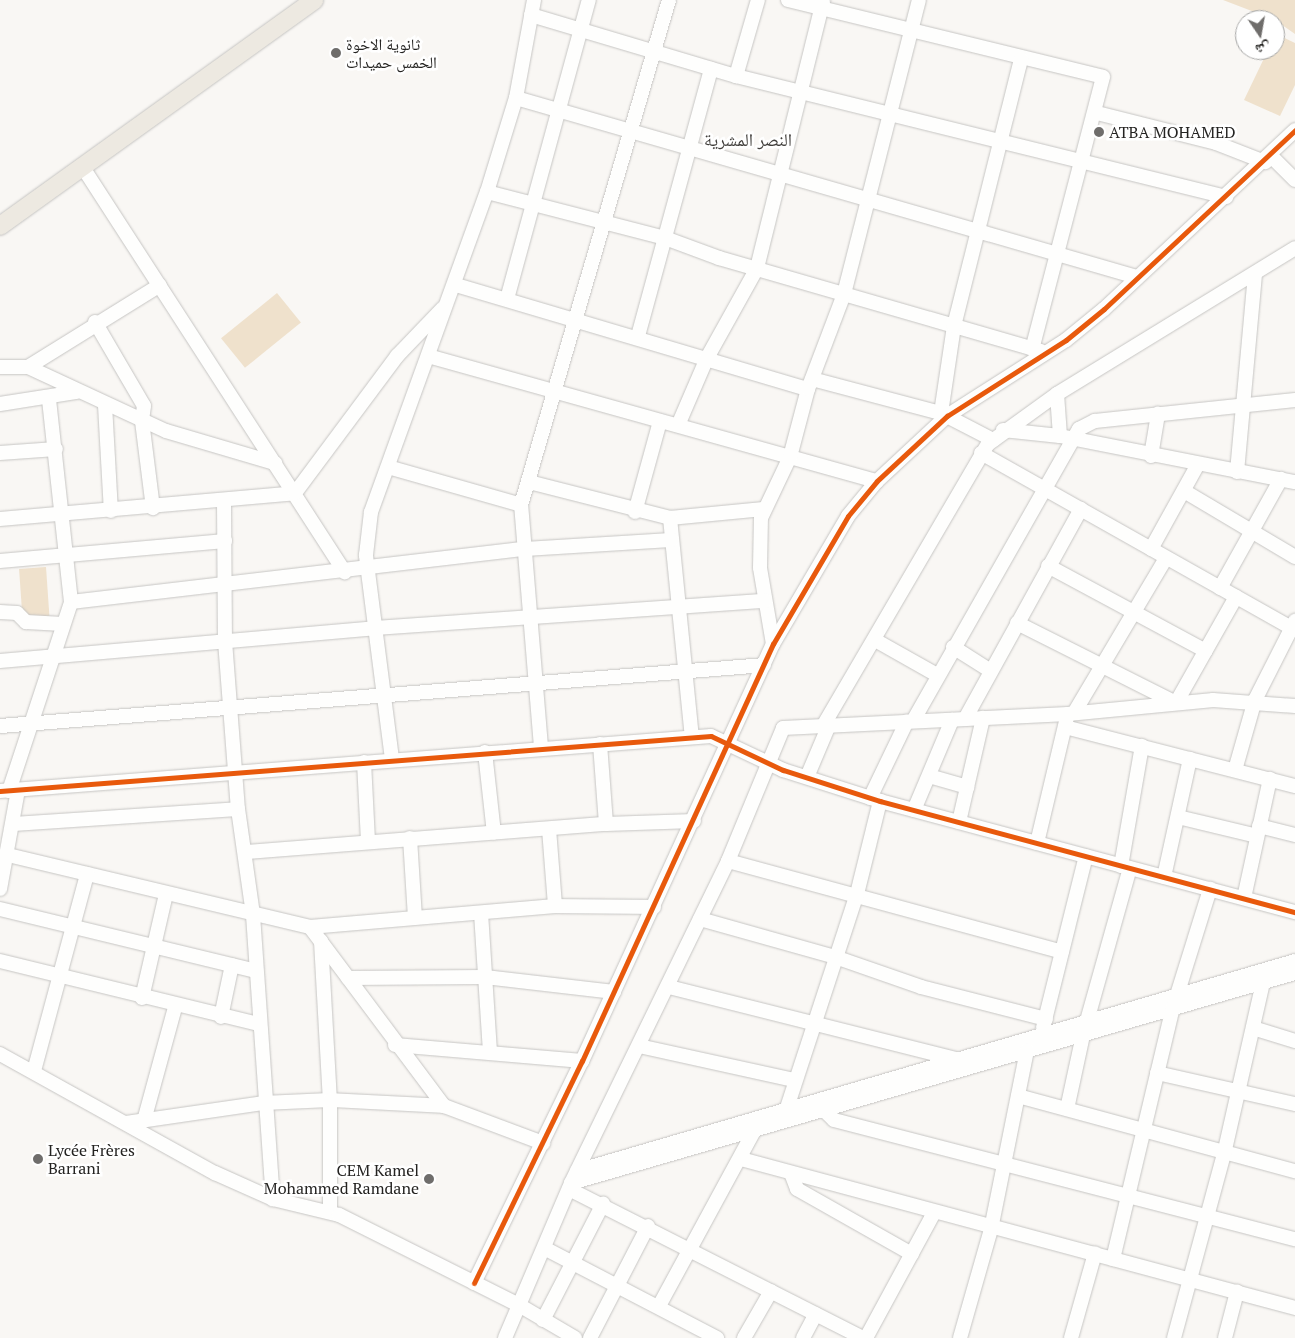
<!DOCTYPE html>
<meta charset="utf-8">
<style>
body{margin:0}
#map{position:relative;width:1295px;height:1338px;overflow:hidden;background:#f9f7f4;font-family:"PT Serif","Noto Naskh Arabic",serif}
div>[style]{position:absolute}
.green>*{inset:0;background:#efe1cc;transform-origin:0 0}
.roads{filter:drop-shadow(0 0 1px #c6c5c3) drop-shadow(0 0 1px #c6c5c3)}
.minor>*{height:14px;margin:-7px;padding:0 7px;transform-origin:7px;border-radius:7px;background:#fefefd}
.major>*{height:18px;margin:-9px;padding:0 9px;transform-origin:9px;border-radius:9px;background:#ede9e1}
.cycleway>*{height:5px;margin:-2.5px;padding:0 2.5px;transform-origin:2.5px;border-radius:2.5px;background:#e8590c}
.dots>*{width:14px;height:14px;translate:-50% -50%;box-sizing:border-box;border:2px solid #fff;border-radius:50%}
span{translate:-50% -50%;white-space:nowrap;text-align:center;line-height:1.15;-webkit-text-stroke:5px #fff;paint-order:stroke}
.poi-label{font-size:16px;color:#242321}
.left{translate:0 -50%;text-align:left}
.right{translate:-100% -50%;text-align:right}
.neighbourhood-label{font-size:18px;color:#403e3b}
.north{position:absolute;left:1235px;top:10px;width:50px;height:50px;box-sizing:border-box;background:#fff;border:1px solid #a7a7a6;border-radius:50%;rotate:168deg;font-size:14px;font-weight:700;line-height:20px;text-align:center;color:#242321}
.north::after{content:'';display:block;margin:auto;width:18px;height:22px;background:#6f6d6b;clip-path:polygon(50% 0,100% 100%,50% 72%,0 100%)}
</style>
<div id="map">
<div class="green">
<i style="clip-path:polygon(1223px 0,1295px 0,1295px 34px,1275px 20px)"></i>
<i style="clip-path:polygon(1276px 34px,1295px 43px,1295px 85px,1280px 116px,1244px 100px,1268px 50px,1275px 50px)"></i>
<i style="left:277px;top:293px;width:38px;height:72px;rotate:51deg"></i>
<i style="left:46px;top:567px;width:49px;height:27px;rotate:86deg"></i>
</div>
<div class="roads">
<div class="minor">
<i style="left:788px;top:0;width:324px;rotate:13.7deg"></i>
<i style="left:1103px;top:77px;width:281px;rotate:104.6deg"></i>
<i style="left:531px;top:15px;width:214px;rotate:16.6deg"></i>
<i style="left:736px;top:76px;width:505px;rotate:13.87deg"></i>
<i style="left:736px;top:76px;width:79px;rotate:-73.9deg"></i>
<i style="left:516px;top:98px;width:646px;rotate:16.08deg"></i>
<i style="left:1097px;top:113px;width:123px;rotate:14.1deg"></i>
<i style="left:1216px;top:143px;width:53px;rotate:21.2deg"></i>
<i style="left:1271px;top:156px;width:34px;rotate:45deg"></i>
<i style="left:82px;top:166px;width:484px;rotate:57.1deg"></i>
<i style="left:487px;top:192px;width:184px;rotate:14.5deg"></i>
<i style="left:665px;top:238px;width:58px;rotate:20.3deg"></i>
<i style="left:719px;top:258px;width:335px;rotate:16.1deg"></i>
<i style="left:456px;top:285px;width:367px;rotate:16.5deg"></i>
<i style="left:507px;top:299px;width:310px;rotate:-74.7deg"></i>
<i style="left:95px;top:322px;width:97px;rotate:59.7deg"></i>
<i style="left:144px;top:406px;width:15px;rotate:98deg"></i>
<i style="left:142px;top:421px;width:88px;rotate:82.8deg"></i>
<i style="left:638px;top:336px;width:277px;rotate:-74.7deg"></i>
<i style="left:428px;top:356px;width:466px;rotate:15.6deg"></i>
<i style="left:0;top:367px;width:28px"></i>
<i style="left:28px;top:367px;width:152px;rotate:24.9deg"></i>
<i style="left:166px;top:431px;width:114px;rotate:16.4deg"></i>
<i style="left:28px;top:367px;width:155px;rotate:-31.8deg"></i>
<i style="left:812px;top:379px;width:133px;rotate:14.8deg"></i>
<i style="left:941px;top:413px;width:59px;rotate:27.4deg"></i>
<i style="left:1057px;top:394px;width:42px;rotate:85.9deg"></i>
<i style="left:0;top:404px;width:78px;rotate:-8.9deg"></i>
<i style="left:105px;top:405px;width:106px;rotate:86.8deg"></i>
<i style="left:941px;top:413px;width:88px;rotate:-81.5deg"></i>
<i style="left:954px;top:326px;width:275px;rotate:-75.9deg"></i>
<i style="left:679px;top:423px;width:71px;rotate:-66.7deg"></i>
<i style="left:707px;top:358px;width:103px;rotate:-60.9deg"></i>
<i style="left:757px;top:268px;width:275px;rotate:-76.1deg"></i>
<i style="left:1003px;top:430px;width:57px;rotate:6deg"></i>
<i style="left:1060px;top:436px;width:239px;rotate:11.1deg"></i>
<i style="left:0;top:453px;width:56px;rotate:-4.1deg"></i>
<i style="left:981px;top:453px;width:360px;rotate:29.4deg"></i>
<i style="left:1151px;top:456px;width:43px;rotate:-80.5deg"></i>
<i style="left:388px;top:467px;width:138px;rotate:15.9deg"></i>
<i style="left:1237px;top:472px;width:199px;rotate:-84.8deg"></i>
<i style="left:529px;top:482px;width:146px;rotate:14.3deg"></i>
<i style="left:670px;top:518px;width:94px;rotate:-5.5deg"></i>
<i style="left:1184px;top:491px;width:129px;rotate:30.7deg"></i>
<i style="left:224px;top:501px;width:140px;rotate:89.6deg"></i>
<i style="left:225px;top:641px;width:169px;rotate:85.6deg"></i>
<i style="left:238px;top:809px;width:107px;rotate:81.9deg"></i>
<i style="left:253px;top:915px;width:285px;rotate:86deg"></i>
<i style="left:635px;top:512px;width:94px;rotate:-74.6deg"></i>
<i style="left:670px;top:518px;width:220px;rotate:84.3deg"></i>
<i style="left:0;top:519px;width:296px;rotate:-5deg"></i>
<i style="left:295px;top:493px;width:171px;rotate:-53.3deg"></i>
<i style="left:397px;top:356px;width:66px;rotate:-46.2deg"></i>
<i style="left:1151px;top:549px;width:95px;rotate:-61deg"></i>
<i style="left:0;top:561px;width:226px;rotate:-5.1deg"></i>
<i style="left:1048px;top:566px;width:179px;rotate:28.3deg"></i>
<i style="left:1220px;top:588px;width:125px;rotate:-60.8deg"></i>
<i style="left:71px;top:602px;width:456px;rotate:-6.7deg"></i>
<i style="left:524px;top:549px;width:148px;rotate:-3.5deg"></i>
<i style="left:0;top:612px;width:17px;rotate:3deg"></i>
<i style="left:17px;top:613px;width:13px;rotate:45deg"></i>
<i style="left:26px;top:622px;width:37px;rotate:3deg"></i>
<i style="left:1017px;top:623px;width:178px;rotate:26.7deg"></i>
<i style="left:1176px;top:703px;width:122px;rotate:-60.5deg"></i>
<i style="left:875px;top:640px;width:71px;rotate:29.4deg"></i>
<i style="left:773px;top:644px;width:77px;rotate:-99.7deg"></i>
<i style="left:760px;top:568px;width:50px;rotate:-88.9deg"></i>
<i style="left:761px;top:518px;width:68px;rotate:-64.6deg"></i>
<i style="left:790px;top:457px;width:70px;rotate:-75.2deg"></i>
<i style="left:808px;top:389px;width:102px;rotate:-69.2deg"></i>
<i style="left:844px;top:294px;width:303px;rotate:-75.7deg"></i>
<i style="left:953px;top:647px;width:45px;rotate:32.3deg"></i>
<i style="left:0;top:661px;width:376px;rotate:-5deg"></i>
<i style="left:375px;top:628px;width:391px;rotate:-4deg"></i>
<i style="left:1074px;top:713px;width:180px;rotate:-59.3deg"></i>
<i style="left:965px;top:719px;width:240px;rotate:-61.1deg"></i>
<i style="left:913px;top:721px;width:336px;rotate:-60.4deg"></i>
<i style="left:1079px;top:429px;width:18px;rotate:-27deg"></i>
<i style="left:1095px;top:421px;width:201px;rotate:-6deg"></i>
<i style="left:0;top:726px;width:766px;rotate:-4.56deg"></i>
<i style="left:823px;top:726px;width:327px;rotate:-59.7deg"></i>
<i style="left:988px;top:444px;width:85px;rotate:-35.9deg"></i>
<i style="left:1057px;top:394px;width:279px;rotate:-31.5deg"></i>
<i style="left:1065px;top:727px;width:237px;rotate:14.4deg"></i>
<i style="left:600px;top:744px;width:80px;rotate:85.7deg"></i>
<i style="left:541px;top:747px;width:243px;rotate:-94.7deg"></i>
<i style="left:521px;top:505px;width:526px;rotate:-73.67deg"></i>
<i style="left:485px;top:752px;width:81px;rotate:83.7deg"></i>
<i style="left:392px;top:759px;width:206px;rotate:-97.3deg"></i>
<i style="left:366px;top:555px;width:43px;rotate:-83.4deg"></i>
<i style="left:371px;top:512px;width:340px;rotate:-70.1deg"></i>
<i style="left:487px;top:192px;width:98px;rotate:-72.9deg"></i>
<i style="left:516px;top:98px;width:100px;rotate:-79.6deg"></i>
<i style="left:364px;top:762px;width:79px;rotate:87.1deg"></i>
<i style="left:1235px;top:770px;width:73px;rotate:-74.1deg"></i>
<i style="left:1255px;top:700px;width:89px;rotate:-63.1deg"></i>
<i style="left:929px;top:776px;width:40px;rotate:16deg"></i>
<i style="left:807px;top:777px;width:56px;rotate:-67.1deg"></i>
<i style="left:0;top:791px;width:713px;rotate:-4.42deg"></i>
<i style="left:711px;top:736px;width:80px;rotate:25.3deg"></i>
<i style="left:783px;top:770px;width:102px;rotate:17.7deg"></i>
<i style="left:880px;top:801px;width:430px;rotate:15deg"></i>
<i style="left:9px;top:791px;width:199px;rotate:-71.8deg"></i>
<i style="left:71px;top:602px;width:204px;rotate:-96.2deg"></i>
<i style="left:870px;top:798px;width:85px;rotate:-64.3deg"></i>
<i style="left:914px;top:810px;width:98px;rotate:-67.1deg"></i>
<i style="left:1178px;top:817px;width:81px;rotate:13.5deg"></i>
<i style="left:959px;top:822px;width:107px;rotate:-77deg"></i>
<i style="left:13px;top:824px;width:225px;rotate:-3.8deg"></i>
<i style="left:1259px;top:826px;width:37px;rotate:14deg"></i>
<i style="left:549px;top:829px;width:77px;rotate:85.5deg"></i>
<i style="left:410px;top:838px;width:79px;rotate:86.4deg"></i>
<i style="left:1037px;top:843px;width:130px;rotate:-76.6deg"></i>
<i style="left:247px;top:852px;width:360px;rotate:-4.5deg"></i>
<i style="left:606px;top:824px;width:88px;rotate:-2deg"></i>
<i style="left:8px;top:855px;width:310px;rotate:13.4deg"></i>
<i style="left:310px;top:927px;width:224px;rotate:53.2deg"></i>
<i style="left:444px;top:1106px;width:106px;rotate:20.5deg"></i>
<i style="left:728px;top:861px;width:346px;rotate:15.2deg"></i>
<i style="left:1121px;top:866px;width:122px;rotate:-80.1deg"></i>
<i style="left:1164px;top:877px;width:121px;rotate:-77.6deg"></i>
<i style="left:0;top:889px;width:101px;rotate:-79.7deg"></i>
<i style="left:1244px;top:898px;width:122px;rotate:-77.7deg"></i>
<i style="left:0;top:909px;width:263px;rotate:13.6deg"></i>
<i style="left:481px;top:913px;width:138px;rotate:86.3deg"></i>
<i style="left:700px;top:919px;width:140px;rotate:15.7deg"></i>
<i style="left:835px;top:957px;width:91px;rotate:19.2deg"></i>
<i style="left:921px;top:987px;width:129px;rotate:14.4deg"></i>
<i style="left:310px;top:927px;width:246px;rotate:-4.9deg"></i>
<i style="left:555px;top:906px;width:99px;rotate:0.6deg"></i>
<i style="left:321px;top:941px;width:159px;rotate:86.8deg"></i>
<i style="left:330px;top:1100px;width:112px;rotate:90deg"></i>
<i style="left:0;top:961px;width:266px;rotate:13.7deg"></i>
<i style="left:348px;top:978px;width:137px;rotate:-0.4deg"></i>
<i style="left:485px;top:977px;width:130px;rotate:6.6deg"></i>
<i style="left:669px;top:987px;width:299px;rotate:14.1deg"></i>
<i style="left:142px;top:998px;width:107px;rotate:-77deg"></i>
<i style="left:221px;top:1017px;width:53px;rotate:-78.1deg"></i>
<i style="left:1043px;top:1028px;width:177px;rotate:-76deg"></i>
<i style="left:1253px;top:1028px;width:44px;rotate:17.2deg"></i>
<i style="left:395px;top:1045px;width:188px;rotate:4.9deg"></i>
<i style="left:639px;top:1046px;width:158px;rotate:12.4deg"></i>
<i style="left:0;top:1054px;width:246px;rotate:29deg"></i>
<i style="left:215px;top:1173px;width:64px;rotate:24.1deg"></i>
<i style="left:273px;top:1199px;width:68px;rotate:13.6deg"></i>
<i style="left:339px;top:1215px;width:201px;rotate:26.6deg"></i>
<i style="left:519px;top:1305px;width:65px;rotate:30.5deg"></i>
<i style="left:34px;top:1071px;width:204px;rotate:-74.9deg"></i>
<i style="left:1157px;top:1073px;width:141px;rotate:12.7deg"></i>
<i style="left:1018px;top:1096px;width:287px;rotate:15.2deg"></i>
<i style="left:1067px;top:1109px;width:76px;rotate:-77.8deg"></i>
<i style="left:1083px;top:1035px;width:173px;rotate:-74.3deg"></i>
<i style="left:826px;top:1112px;width:11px;rotate:45deg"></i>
<i style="left:834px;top:1120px;width:476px;rotate:14.5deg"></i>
<i style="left:145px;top:1117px;width:114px;rotate:-74.7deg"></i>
<i style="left:783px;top:1120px;width:238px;rotate:-71.9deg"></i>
<i style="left:857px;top:894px;width:96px;rotate:-76.1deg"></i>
<i style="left:126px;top:1123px;width:138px;rotate:-8.3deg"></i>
<i style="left:263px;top:1103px;width:67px;rotate:-2.6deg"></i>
<i style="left:330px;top:1100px;width:114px;rotate:3deg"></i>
<i style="left:741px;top:1159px;width:574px;rotate:15.05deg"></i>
<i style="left:577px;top:1171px;width:748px;rotate:-16.3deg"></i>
<i style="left:791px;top:1173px;width:17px;rotate:69deg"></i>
<i style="left:797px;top:1189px;width:132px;rotate:29.5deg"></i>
<i style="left:571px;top:1183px;width:754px;rotate:-16.18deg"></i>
<i style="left:569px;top:1189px;width:330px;rotate:26.9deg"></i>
<i style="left:546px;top:1249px;width:193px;rotate:27.5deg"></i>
<i style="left:1113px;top:1259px;width:258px;rotate:-76.6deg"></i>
<i style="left:1173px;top:1008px;width:125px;rotate:-72.7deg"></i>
<i style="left:474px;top:1283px;width:247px;rotate:-64.1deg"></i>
<i style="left:582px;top:1061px;width:459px;rotate:-65.4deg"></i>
<i style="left:773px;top:644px;width:148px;rotate:-59.6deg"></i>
<i style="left:848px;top:516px;width:45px;rotate:-50.4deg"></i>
<i style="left:877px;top:481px;width:96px;rotate:-42.9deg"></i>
<i style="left:947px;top:416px;width:141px;rotate:-32.6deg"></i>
<i style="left:1066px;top:340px;width:49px;rotate:-39.2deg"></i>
<i style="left:1104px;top:309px;width:262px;rotate:-43.1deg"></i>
<i style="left:659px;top:1306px;width:197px;rotate:-61.5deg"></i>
<i style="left:543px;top:1320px;width:131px;rotate:-62.7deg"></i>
<i style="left:505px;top:1338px;width:168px;rotate:-66.9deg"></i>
<i style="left:571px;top:1183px;width:358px;rotate:-64deg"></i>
<i style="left:728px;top:861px;width:144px;rotate:-67.5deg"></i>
<i style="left:783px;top:728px;width:285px;rotate:-2.8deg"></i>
<i style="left:1068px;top:714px;width:146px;rotate:-5.5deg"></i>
<i style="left:1213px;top:700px;width:82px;rotate:4.2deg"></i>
<i style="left:590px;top:1338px;width:126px;rotate:-62.6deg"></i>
<i style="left:744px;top:1338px;width:54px;rotate:-60.1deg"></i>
<i style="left:803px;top:1338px;width:27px;rotate:-62deg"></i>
<i style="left:866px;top:1338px;width:142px;rotate:-61.5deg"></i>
<i style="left:960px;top:1338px;width:113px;rotate:-74.1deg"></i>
<i style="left:991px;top:1229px;width:182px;rotate:-78.6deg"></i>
<i style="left:1071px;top:1338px;width:88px;rotate:-74.2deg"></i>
<i style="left:1174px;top:1338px;width:191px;rotate:-74.8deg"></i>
<i style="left:1224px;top:1154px;width:176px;rotate:-77.2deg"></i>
<i style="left:1225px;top:1338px;width:48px;rotate:-75.4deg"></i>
</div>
<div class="major">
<i style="left:0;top:226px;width:387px;rotate:-35.7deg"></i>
</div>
</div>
<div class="cycleway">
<i style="left:0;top:791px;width:713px;rotate:-4.42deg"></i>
<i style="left:711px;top:736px;width:80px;rotate:25.3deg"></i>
<i style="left:783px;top:770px;width:102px;rotate:17.7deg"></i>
<i style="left:880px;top:801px;width:430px;rotate:15deg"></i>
<i style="left:474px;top:1283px;width:247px;rotate:-64.1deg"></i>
<i style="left:582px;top:1061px;width:459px;rotate:-65.4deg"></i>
<i style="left:773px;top:644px;width:148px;rotate:-59.6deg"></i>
<i style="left:848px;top:516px;width:45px;rotate:-50.4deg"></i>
<i style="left:877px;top:481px;width:96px;rotate:-42.9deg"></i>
<i style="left:947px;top:416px;width:141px;rotate:-32.6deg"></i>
<i style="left:1066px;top:340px;width:49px;rotate:-39.2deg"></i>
<i style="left:1104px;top:309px;width:262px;rotate:-43.1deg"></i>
</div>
<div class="dots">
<i style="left:336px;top:53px;background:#6f6d6b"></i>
<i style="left:1099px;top:132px;background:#6f6d6b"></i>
<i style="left:38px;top:1159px;background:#6f6d6b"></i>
<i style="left:429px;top:1179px;background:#6f6d6b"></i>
</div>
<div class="poi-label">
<span class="left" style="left:346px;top:53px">ثانوية الاخوة<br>الخمس حميدات</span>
<span class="left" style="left:1109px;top:132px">ATBA MOHAMED</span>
<span class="left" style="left:48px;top:1159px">Lycée Frères<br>Barrani</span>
<span class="right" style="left:419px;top:1179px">CEM Kamel<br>Mohammed Ramdane</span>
</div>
<div class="neighbourhood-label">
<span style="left:748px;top:139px">النصر المشرية</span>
</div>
<div class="north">ش</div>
</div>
